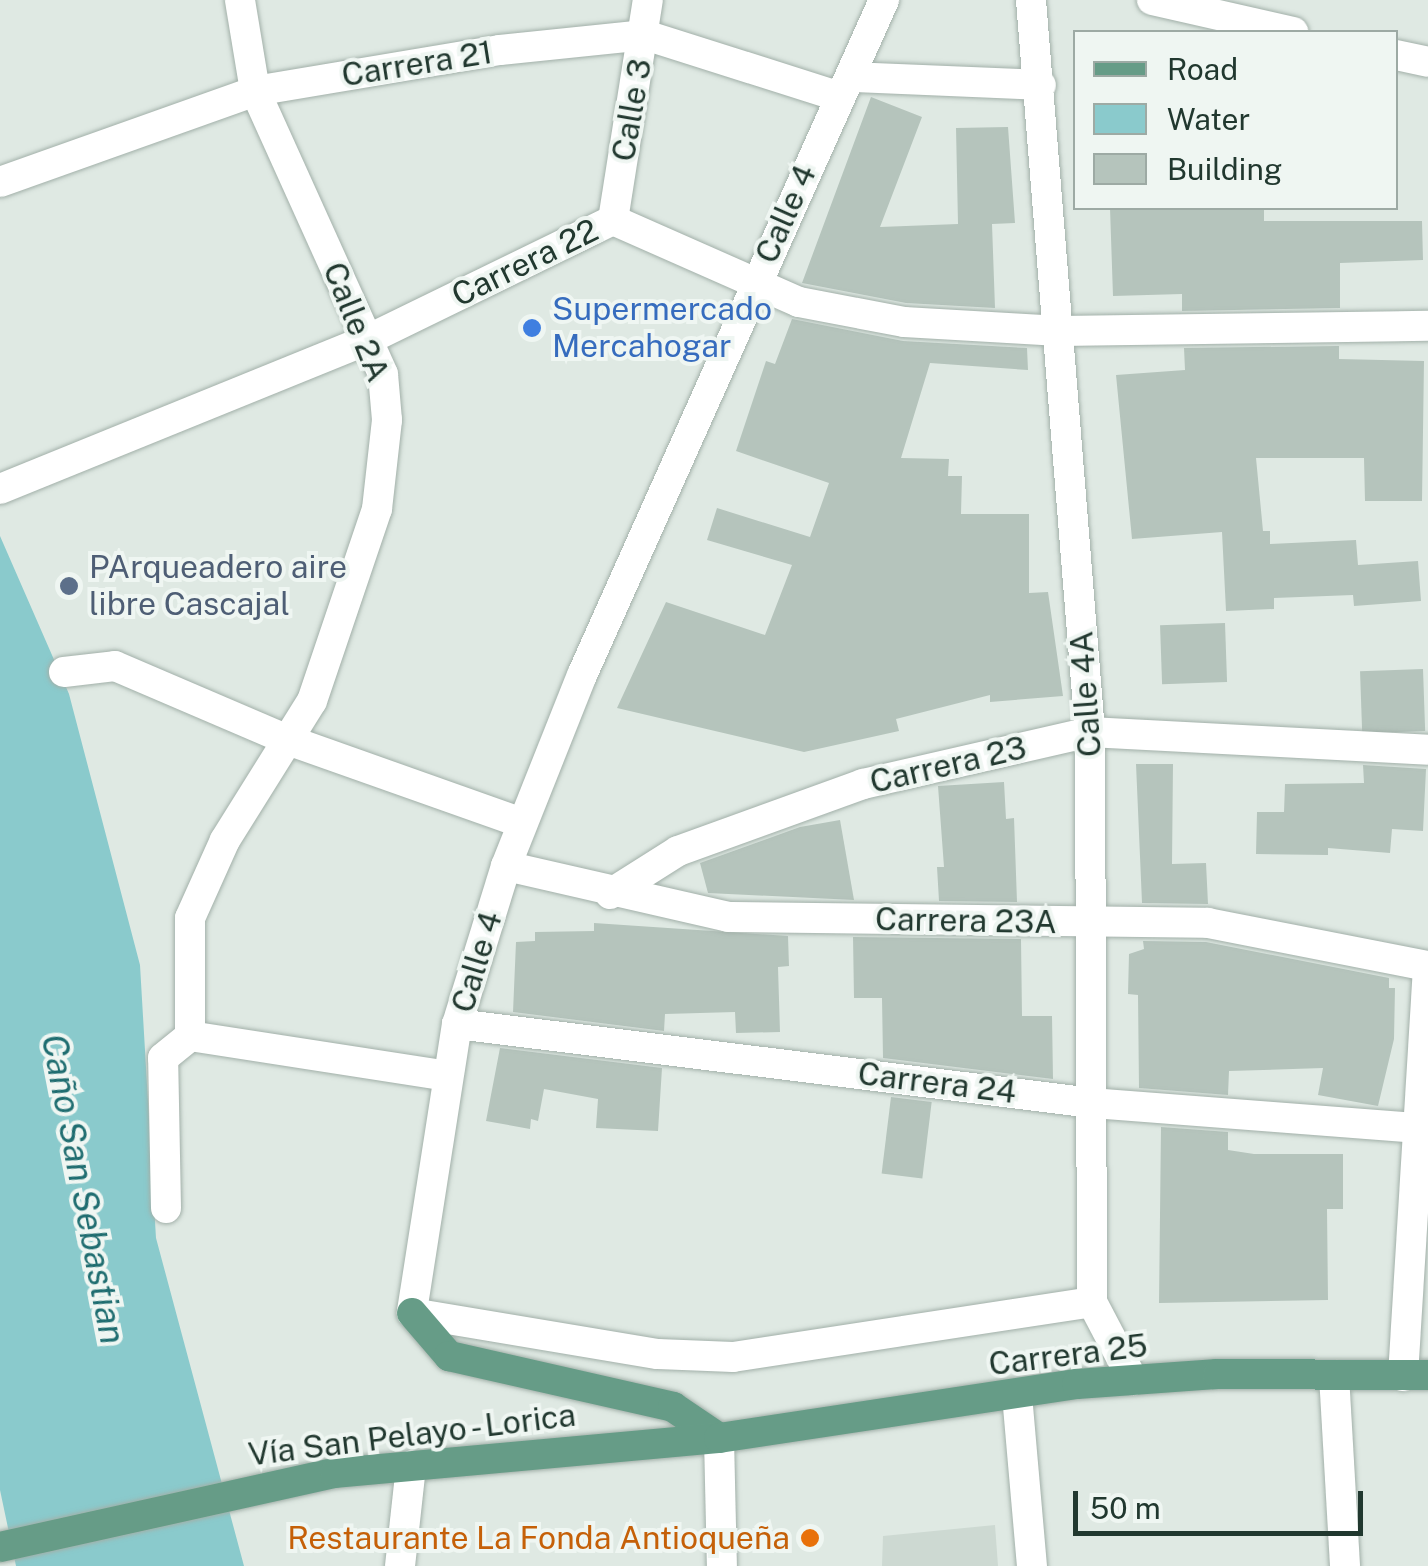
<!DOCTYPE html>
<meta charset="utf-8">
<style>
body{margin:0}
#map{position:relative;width:1428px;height:1566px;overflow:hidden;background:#dfe9e3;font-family:"Public Sans",sans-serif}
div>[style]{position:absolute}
.built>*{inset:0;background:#cdd9d2}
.water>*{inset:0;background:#8acacc}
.building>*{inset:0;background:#b5c4bc;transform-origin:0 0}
.roads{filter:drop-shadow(0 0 2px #a2b0a9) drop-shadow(0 0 2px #a2b0a9)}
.minor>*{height:30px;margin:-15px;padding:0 15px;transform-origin:15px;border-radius:15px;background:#fff}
.major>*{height:30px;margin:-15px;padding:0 15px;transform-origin:15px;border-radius:15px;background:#669c87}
.dots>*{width:28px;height:28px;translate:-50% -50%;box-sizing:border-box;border:5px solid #eff6f2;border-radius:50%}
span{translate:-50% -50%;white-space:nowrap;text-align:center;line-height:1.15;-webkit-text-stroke:8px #eff6f2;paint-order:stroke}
.street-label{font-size:32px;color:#21382f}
.shop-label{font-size:32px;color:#366cbe}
.left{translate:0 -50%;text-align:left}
.service-label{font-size:32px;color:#4e5e75}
.food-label{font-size:32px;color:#c56008}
.right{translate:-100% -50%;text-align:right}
.water-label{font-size:35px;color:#1f6d70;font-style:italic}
.legend{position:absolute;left:1073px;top:30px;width:325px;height:180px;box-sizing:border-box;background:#eff6f2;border:2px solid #9daaa4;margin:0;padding:12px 18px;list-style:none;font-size:30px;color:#21382f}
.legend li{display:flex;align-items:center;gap:20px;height:50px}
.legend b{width:50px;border:2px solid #9daaa4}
.scale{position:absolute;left:1073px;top:1491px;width:290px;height:45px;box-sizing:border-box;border:5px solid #21382f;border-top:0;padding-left:12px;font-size:30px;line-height:35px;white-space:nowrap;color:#21382f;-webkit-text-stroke:8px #eff6f2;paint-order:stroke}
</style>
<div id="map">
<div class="built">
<i style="clip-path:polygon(995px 1525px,998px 1566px,882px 1566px,883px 1536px)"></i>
</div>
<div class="water">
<i style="clip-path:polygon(0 536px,69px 694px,140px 965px,156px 1238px,244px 1566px,16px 1566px,0 1490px)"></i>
</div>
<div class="building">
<i style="clip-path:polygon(871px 97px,922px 117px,880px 227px,958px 224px,956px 128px,1008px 127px,1015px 223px,992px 224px,995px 308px,906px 303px,802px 283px)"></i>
<i style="clip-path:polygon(1110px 208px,1264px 208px,1264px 221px,1422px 221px,1423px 260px,1340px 263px,1340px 308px,1182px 311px,1182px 294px,1113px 296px)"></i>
<i style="clip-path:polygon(792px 319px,903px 341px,1027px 348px,1028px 370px,930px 363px,901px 458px,949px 459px,948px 476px,962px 476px,961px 514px,1029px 514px,1029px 593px,1048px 592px,1063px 696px,990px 702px,990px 695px,896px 719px,899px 731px,804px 752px,617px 708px,666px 602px,765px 635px,792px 565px,707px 540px,717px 508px,810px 537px,829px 483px,736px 451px,766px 361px,775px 364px)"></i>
<i style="clip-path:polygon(1339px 346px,1339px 359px,1424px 361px,1422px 501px,1365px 501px,1364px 458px,1256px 458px,1263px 531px,1270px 531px,1270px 544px,1356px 540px,1358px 565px,1418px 561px,1421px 601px,1354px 606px,1353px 595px,1274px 598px,1274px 609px,1226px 611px,1222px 532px,1132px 539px,1116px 375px,1185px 370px,1184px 348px)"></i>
<i style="left:1225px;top:623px;width:59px;height:65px;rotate:88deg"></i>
<i style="left:1423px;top:669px;width:62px;height:63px;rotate:88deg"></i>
<i style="clip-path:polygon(1136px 764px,1173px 764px,1172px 864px,1206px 863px,1208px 904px,1142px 903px)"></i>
<i style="clip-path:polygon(1363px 765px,1426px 769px,1423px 831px,1392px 829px,1390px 853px,1328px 848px,1328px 855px,1256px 854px,1257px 812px,1284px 812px,1285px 784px,1364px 783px)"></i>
<i style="clip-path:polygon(1004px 782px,1006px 819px,1014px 818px,1017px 902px,939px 901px,937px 867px,944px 867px,938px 786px)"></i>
<i style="clip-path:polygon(840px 820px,854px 900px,708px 893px,700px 863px,800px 827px)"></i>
<i style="clip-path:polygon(594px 923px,788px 936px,789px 966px,778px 967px,780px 1032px,736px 1033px,735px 1012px,665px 1014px,664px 1031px,513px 1012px,516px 942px,535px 941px,535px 932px,594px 931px)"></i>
<i style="clip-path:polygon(853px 937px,1021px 939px,1022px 1016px,1052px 1016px,1053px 1079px,883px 1058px,882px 998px,854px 998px)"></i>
<i style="clip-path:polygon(1143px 941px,1206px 942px,1389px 978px,1389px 988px,1395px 988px,1394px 1039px,1378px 1106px,1318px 1095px,1323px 1068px,1229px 1071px,1228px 1095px,1139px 1088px,1138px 995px,1128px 994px,1129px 954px,1144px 949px)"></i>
<i style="clip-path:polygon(500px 1048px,662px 1068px,658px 1131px,596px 1128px,598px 1099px,544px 1089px,538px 1121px,531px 1119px,530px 1129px,486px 1121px)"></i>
<i style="left:891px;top:1097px;width:41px;height:77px;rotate:7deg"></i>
<i style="clip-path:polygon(1161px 1127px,1228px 1132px,1228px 1150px,1254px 1154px,1343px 1154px,1343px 1209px,1327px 1209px,1328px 1300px,1159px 1303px)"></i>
</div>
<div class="roads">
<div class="minor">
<i style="left:884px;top:0;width:739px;rotate:114.1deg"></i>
<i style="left:582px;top:675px;width:206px;rotate:111.7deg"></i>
<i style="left:506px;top:866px;width:165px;rotate:107.2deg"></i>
<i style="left:457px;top:1024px;width:292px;rotate:98.9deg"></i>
<i style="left:412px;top:1313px;width:249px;rotate:9.5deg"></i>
<i style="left:658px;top:1354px;width:75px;rotate:2.3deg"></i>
<i style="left:733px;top:1357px;width:363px;rotate:-8.7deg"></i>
<i style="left:1031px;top:0;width:734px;rotate:85.39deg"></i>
<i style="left:1090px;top:732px;width:570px;rotate:89.8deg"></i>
<i style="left:1092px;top:1302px;width:88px;rotate:62.3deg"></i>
<i style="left:1152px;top:0;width:145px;rotate:12.8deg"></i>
<i style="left:1396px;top:55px;width:33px;rotate:12deg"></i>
<i style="left:852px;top:77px;width:189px;rotate:2.4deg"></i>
<i style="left:0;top:182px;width:271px;rotate:-19.6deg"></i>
<i style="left:255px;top:91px;width:248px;rotate:-9.5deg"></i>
<i style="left:500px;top:50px;width:146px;rotate:-5.9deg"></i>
<i style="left:645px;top:35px;width:205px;rotate:17.6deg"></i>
<i style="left:613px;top:220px;width:223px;rotate:-81deg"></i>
<i style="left:0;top:489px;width:396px;rotate:-22.1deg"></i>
<i style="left:367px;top:340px;width:274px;rotate:-26deg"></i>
<i style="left:613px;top:220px;width:203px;rotate:23.8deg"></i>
<i style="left:799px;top:302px;width:107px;rotate:10.8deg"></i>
<i style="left:904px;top:322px;width:156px;rotate:3.3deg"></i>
<i style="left:1060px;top:331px;width:368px;rotate:-0.8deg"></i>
<i style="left:64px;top:672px;width:51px;rotate:-6.7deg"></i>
<i style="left:115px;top:666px;width:188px;rotate:23.2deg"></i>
<i style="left:288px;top:740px;width:248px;rotate:19.5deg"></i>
<i style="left:506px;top:866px;width:228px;rotate:12.9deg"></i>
<i style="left:728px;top:917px;width:480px;rotate:0.7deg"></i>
<i style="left:1208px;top:923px;width:224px;rotate:11.1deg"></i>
<i style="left:610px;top:894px;width:80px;rotate:-32.3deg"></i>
<i style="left:678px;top:851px;width:197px;rotate:-19.9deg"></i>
<i style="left:863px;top:784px;width:233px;rotate:-12.9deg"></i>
<i style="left:1090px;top:732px;width:338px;rotate:3deg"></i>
<i style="left:457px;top:1024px;width:640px;rotate:7.09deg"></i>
<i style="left:1092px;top:1103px;width:326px;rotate:4.4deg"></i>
<i style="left:190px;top:1036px;width:118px;rotate:-90deg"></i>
<i style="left:190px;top:918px;width:85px;rotate:-65.8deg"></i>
<i style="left:225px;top:840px;width:164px;rotate:-58deg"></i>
<i style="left:312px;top:701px;width:203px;rotate:-71.3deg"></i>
<i style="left:377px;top:509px;width:90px;rotate:-83.6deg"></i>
<i style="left:387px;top:420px;width:46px;rotate:-95deg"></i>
<i style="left:383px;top:374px;width:311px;rotate:-114.3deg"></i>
<i style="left:255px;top:91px;width:92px;rotate:-99.4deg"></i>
<i style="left:190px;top:1036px;width:260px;rotate:8.8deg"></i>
<i style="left:166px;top:1208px;width:150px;rotate:-91.1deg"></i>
<i style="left:163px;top:1058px;width:35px;rotate:-39deg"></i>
<i style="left:1334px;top:1375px;width:191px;rotate:86.7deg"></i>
<i style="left:1403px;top:1376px;width:409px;rotate:-86.5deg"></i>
<i style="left:1017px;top:1395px;width:172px;rotate:85deg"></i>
<i style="left:719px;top:1438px;width:128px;rotate:88.7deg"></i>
<i style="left:400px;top:1566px;width:101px;rotate:-83.7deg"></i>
</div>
<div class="major">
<i style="left:412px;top:1313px;width:57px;rotate:49.3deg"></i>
<i style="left:449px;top:1356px;width:230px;rotate:12.8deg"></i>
<i style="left:673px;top:1407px;width:55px;rotate:34deg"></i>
<i style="left:0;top:1547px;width:343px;rotate:-12.5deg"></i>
<i style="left:335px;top:1473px;width:386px;rotate:-5.2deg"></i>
<i style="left:719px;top:1438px;width:362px;rotate:-8.6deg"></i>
<i style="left:1077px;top:1384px;width:141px;rotate:-4.1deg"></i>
<i style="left:1218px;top:1374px;width:210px;rotate:0.3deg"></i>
</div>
</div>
<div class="dots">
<i style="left:532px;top:328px;background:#3f7fe0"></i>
<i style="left:69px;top:586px;background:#5c6f8a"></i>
<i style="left:810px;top:1538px;background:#e8710a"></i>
</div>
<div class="street-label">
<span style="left:417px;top:64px;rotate:-9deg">Carrera 21</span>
<span style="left:632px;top:110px;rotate:-80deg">Calle 3</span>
<span style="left:786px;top:214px;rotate:-66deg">Calle 4</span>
<span style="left:525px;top:263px;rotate:-26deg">Carrera 22</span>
<span style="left:356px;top:322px;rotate:68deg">Calle 2A</span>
<span style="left:1086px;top:694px;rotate:-94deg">Calle 4A</span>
<span style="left:948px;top:765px;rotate:-13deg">Carrera 23</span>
<span style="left:966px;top:921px;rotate:1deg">Carrera 23A</span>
<span style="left:477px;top:962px;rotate:-73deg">Calle 4</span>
<span style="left:937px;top:1083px;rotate:7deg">Carrera 24</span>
<span style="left:1068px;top:1355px;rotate:-7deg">Carrera 25</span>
<span style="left:412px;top:1435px;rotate:-7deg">Vía San Pelayo - Lorica</span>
</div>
<div class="shop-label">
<span class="left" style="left:552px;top:328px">Supermercado<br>Mercahogar</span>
</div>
<div class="service-label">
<span class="left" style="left:89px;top:586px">PArqueadero aire<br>libre Cascajal</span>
</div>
<div class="food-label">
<span class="right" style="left:790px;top:1538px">Restaurante La Fonda Antioqueña</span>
</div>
<div class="water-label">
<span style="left:83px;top:1189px;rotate:79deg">Caño San Sebastian</span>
</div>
<ul class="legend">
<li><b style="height:12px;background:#669c87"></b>Road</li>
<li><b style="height:28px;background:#8acacc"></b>Water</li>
<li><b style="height:28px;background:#b5c4bc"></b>Building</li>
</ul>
<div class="scale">50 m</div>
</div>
